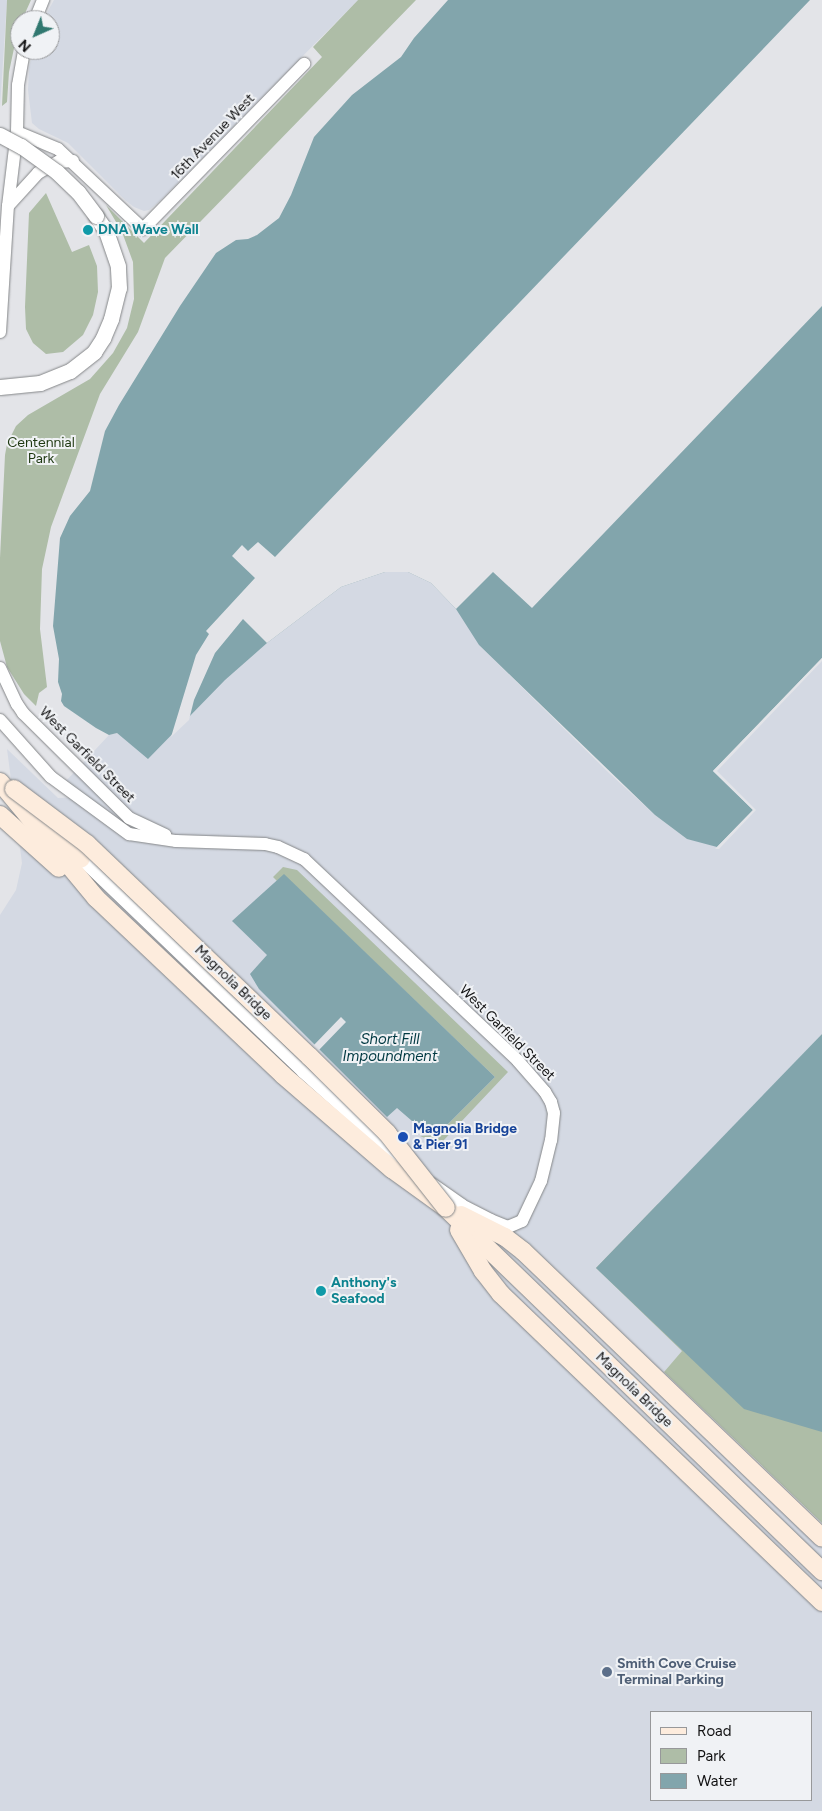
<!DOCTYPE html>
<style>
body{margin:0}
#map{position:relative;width:822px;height:1811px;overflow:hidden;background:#e3e4e8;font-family:Figtree,sans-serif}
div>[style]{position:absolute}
.built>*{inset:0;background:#d4d9e3}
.green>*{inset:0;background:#aebda7}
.water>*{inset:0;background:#82a5ac}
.pier>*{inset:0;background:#e3e4e8}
.roads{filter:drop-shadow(0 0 1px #848688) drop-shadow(0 0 1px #848688)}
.minor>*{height:12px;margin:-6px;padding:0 6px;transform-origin:6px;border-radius:6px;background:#fff}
.tertiary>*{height:15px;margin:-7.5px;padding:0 7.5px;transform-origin:7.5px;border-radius:7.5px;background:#fff}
.secondary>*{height:18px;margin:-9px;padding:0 9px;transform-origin:9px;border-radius:9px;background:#fdecdd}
.bridges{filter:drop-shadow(0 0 1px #848688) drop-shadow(0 0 1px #848688)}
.tertiary-bridge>*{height:15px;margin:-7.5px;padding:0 7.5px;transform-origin:7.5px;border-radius:7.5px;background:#fff}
.secondary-bridge>*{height:18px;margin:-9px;padding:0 9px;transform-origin:9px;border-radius:9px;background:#fdecdd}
.dots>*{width:14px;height:14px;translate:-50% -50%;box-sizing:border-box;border:2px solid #f0f2f5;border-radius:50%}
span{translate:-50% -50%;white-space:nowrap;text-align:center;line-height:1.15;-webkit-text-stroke:4px #f0f2f5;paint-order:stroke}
.street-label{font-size:14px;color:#111112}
.culture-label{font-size:14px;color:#0d838f;font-weight:700}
.left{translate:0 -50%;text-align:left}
.park-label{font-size:14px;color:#1e3811}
.transit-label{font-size:14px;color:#164399;font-weight:700}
.service-label{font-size:14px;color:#4e5e75;font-weight:700}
.water-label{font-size:15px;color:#003942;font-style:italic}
.legend{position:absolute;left:650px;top:1711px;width:162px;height:90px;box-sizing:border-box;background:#f0f2f5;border:1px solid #97989a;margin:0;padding:6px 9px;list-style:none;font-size:15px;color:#111112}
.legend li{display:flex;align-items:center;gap:10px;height:25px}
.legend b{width:25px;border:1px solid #97989a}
.north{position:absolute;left:10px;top:10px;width:50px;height:50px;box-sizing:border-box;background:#f0f2f5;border:1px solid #97989a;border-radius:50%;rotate:224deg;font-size:14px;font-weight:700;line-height:20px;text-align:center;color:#111112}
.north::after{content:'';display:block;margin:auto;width:18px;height:22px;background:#317870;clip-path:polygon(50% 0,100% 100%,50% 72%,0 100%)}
</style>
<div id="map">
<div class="built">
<i style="clip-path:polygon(0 0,7px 0,0 107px)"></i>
<i style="clip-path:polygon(54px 0,358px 0,160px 201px,149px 210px,144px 211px,134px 207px,125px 200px,68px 143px,39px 129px,32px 123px,28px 90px,29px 68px,33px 50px,50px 50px,50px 20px,43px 20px)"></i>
<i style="clip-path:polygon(evenodd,822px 0,479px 645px,609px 773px,655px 815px,687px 839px,713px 771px,822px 658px,822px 1034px,597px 1268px,683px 1351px,664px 1372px,822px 1524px,822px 1811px,0 1811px,0 915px,16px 890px,22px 863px,7px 749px,58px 798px,79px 797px,66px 781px,109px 735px,117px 733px,148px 758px,822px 0,651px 1712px,811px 1712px,811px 1800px,651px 1800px,651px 1712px)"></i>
</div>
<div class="green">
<i style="clip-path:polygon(7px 0,31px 0,22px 20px,20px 20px,9px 72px,7px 102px,2px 106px)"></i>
<i style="clip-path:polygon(358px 0,416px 0,165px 258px,138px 332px,100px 394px,51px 527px,42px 569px,40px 629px,47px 687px,39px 693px,36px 706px,24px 694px,7px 667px,0 641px,0 558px,5px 455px,7px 444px,16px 426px,28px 415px,90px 379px,113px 353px,127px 328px,134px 299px,133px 262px,122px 232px,106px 205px,144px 243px,322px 57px,313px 47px)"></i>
<i style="clip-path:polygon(46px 193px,72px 252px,89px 245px,97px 266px,98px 292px,93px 315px,83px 335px,63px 352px,46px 354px,33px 343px,26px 329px,25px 307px,29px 213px)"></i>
<i style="clip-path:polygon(283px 867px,297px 870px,508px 1072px,443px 1141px,430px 1140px,420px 1136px,437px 1135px,495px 1077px,284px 875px,277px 881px,273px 877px)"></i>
<i style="clip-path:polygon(658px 1204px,822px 1234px,822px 1523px,664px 1372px,682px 1351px,596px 1268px)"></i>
</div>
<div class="water">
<i style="clip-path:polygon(448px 0,822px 0,822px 658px,713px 771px,753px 810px,717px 847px,687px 839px,655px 815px,479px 645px,456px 609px,431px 583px,408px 572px,385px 572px,341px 587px,267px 643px,225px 680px,148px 759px,117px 733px,109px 735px,96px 728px,64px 706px,61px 701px,62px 694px,58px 682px,59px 659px,53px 626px,60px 538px,70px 516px,90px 491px,105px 431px,119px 405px,180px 306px,216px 253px,236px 240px,248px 239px,257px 235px,279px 218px,291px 195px,314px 137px,352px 95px,401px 57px,414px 38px)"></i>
<i style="clip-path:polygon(284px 874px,495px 1077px,437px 1135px,427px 1134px,397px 1108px,387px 1117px,259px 989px,250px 974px,267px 955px,232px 921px)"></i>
<i style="clip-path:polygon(822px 1034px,822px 1432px,744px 1409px,596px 1268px)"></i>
</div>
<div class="pier">
<i style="clip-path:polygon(810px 0,822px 0,822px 306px,532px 608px,493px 572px,456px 609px,431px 583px,408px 572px,385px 572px,341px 587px,267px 643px,243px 619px,215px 653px,194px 700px,189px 720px,171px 737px,196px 655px,209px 634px,206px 631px,255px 578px,232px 556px,242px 545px,248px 551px,258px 542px,275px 557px)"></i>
<i style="clip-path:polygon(822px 658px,822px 661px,717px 771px,756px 810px,719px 849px,715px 849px,753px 810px,713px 771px)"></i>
<i style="clip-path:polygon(341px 1017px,346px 1022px,318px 1051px,388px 1120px,286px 1020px,313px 1046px)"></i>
</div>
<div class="roads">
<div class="minor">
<i style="left:35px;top:20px;width:22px;rotate:-68deg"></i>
<i style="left:17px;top:132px;width:44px;rotate:22.5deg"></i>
<i style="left:58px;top:149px;width:117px;rotate:43.3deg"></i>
<i style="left:143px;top:229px;width:231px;rotate:-45.7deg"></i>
<i style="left:8px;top:206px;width:45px;rotate:-47.7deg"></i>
<i style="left:38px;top:173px;width:23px;rotate:-29deg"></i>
<i style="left:58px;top:162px;width:15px;rotate:-4deg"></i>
<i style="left:0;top:332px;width:126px;rotate:-86.4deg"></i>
<i style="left:8px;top:206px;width:75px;rotate:-83.1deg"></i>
<i style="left:17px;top:132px;width:47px;rotate:-88.8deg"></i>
<i style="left:18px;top:85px;width:36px;rotate:-80deg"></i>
<i style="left:0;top:668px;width:40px;rotate:65deg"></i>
<i style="left:17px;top:704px;width:11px;rotate:56deg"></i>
<i style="left:23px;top:713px;width:149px;rotate:44.7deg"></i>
<i style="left:129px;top:818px;width:40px;rotate:25deg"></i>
<i style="left:0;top:720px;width:76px;rotate:48.2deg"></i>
<i style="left:51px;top:777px;width:97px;rotate:36.2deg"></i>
<i style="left:129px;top:834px;width:48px;rotate:8.5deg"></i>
<i style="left:176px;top:841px;width:89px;rotate:1.9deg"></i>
<i style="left:265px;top:844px;width:13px;rotate:13deg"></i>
<i style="left:278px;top:847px;width:29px;rotate:25deg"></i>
<i style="left:304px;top:859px;width:294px;rotate:43.3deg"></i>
<i style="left:518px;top:1061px;width:41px;rotate:48.9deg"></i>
<i style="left:545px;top:1092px;width:12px;rotate:59deg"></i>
<i style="left:551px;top:1102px;width:11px;rotate:75deg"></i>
<i style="left:554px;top:1113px;width:27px;rotate:96deg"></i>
<i style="left:551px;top:1140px;width:42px;rotate:103.7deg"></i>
<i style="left:541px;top:1181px;width:44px;rotate:115.4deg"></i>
<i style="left:522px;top:1221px;width:15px;rotate:157deg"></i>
<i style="left:508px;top:1227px;width:18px;rotate:-158deg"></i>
<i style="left:491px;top:1220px;width:33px;rotate:-153deg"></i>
<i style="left:462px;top:1205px;width:37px;rotate:-145deg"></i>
<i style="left:81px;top:859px;width:308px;rotate:43.8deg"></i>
<i style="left:303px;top:1072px;width:130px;rotate:41.9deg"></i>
</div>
<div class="tertiary">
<i style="left:0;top:387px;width:40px;rotate:-5.7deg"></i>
<i style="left:40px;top:383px;width:32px;rotate:-22deg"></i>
<i style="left:70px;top:371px;width:31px;rotate:-38deg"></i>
<i style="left:94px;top:352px;width:17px;rotate:-57deg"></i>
<i style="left:103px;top:338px;width:21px;rotate:-67deg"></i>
<i style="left:111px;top:319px;width:32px;rotate:-76deg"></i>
<i style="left:119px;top:288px;width:22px;rotate:-93deg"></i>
<i style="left:118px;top:266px;width:37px;rotate:-109deg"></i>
<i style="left:106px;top:231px;width:18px;rotate:-124deg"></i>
</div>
<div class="secondary">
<i style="left:0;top:782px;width:151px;rotate:50.4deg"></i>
<i style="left:96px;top:898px;width:257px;rotate:43.4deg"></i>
<i style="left:283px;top:1075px;width:144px;rotate:40.8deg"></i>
<i style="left:392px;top:1169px;width:67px;rotate:35.8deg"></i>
<i style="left:446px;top:1208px;width:523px;rotate:43.99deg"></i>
<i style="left:0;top:815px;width:79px;rotate:41.9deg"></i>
<i style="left:45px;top:819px;width:45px;rotate:45.9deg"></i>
<i style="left:76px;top:851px;width:9px;rotate:58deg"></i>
<i style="left:461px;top:1215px;width:49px;rotate:26.6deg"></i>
<i style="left:505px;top:1237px;width:23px;rotate:38deg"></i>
<i style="left:523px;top:1251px;width:414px;rotate:43.8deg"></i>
<i style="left:459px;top:1230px;width:48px;rotate:59.7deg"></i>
<i style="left:483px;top:1271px;width:29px;rotate:52deg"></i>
<i style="left:501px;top:1294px;width:445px;rotate:43.8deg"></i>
</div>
</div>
<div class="bridges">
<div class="tertiary-bridge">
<i style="left:0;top:135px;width:24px;rotate:28deg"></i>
<i style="left:21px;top:146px;width:44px;rotate:35.8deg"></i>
<i style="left:57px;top:172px;width:29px;rotate:44deg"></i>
<i style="left:78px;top:192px;width:30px;rotate:53deg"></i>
</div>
<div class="secondary-bridge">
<i style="left:14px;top:789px;width:91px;rotate:37deg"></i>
<i style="left:87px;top:844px;width:307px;rotate:43.7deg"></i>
<i style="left:309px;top:1056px;width:110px;rotate:44.6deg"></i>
<i style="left:387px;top:1133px;width:95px;rotate:51.8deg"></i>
</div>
</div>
<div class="dots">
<i style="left:88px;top:230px;background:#0f9aa8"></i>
<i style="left:403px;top:1137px;background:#1a4fb4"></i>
<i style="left:321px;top:1291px;background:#0f9aa8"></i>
<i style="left:607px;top:1672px;background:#5c6f8a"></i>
</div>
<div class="street-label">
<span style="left:213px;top:137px;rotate:-46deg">16th Avenue West</span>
<span style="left:87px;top:755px;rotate:45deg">West Garfield Street</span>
<span style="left:233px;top:983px;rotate:44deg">Magnolia Bridge</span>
<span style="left:507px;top:1033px;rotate:45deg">West Garfield Street</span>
<span style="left:634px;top:1390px;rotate:44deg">Magnolia Bridge</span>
</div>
<div class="culture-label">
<span class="left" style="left:98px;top:230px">DNA Wave Wall</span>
<span class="left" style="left:331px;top:1291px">Anthony's<br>Seafood</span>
</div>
<div class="park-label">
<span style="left:41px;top:451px">Centennial<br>Park</span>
</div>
<div class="transit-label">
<span class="left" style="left:413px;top:1137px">Magnolia Bridge<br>&amp; Pier 91</span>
</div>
<div class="service-label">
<span class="left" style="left:617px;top:1672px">Smith Cove Cruise<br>Terminal Parking</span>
</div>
<div class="water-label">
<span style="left:390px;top:1048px">Short Fill<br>Impoundment</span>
</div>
<ul class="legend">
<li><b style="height:6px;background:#fdecdd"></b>Road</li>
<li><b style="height:14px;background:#aebda7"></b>Park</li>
<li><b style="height:14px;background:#82a5ac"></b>Water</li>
</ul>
<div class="north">N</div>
</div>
